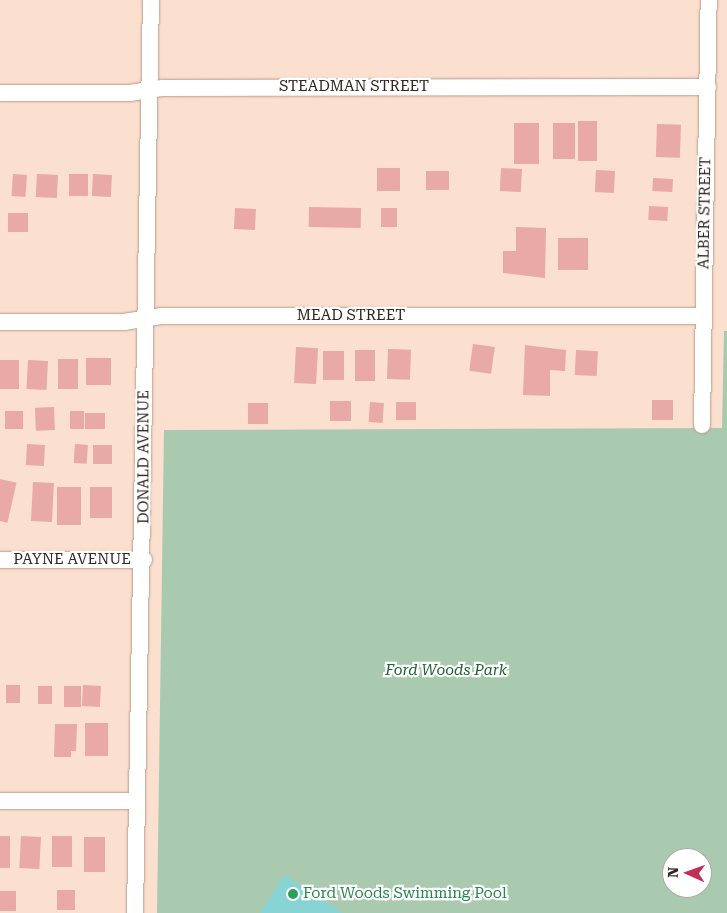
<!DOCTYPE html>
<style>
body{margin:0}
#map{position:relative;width:727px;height:913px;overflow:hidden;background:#fbdfcf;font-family:"Roboto Serif",serif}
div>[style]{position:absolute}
.green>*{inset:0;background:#aacaaf}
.water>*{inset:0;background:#88d4d5}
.building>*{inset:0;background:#e9a9a5;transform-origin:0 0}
.roads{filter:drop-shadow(0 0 1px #bb9b89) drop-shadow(0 0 1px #bb9b89)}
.street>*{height:16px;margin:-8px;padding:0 8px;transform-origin:8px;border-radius:8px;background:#fff}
.dots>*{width:14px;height:14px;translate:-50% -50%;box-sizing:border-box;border:2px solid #fff;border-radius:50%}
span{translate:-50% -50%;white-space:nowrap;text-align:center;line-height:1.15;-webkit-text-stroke:4.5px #fff;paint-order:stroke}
.street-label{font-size:15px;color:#33261f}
.park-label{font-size:15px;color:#1e6230;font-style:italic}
.leisure-label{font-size:15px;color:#27864d}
.left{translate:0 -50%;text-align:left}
.north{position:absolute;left:662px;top:848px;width:50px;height:50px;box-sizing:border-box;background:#fff;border:1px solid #ada8a5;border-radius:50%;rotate:272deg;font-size:14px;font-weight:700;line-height:20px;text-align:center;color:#33261f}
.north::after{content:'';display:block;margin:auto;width:18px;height:22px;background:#bf2f57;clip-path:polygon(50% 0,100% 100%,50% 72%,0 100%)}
</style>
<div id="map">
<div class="green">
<i style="clip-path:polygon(evenodd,724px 331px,727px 331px,727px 913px,157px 913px,164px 430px,722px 428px,724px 331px,672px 858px,702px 858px,702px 888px,672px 888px,672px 858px)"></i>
</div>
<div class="water">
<i style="clip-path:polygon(284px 875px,343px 913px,260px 913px)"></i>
</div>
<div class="building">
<i style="left:578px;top:121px;width:19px;height:40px"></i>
<i style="left:514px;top:123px;width:25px;height:41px"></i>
<i style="left:553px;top:123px;width:22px;height:36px"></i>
<i style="left:657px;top:124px;width:24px;height:33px;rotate:2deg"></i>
<i style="left:377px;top:168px;width:23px;height:23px"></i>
<i style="left:501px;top:168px;width:21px;height:23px;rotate:3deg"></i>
<i style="left:596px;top:170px;width:19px;height:22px;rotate:3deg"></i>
<i style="left:426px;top:171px;width:23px;height:19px"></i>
<i style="left:13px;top:174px;width:14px;height:22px;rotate:4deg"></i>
<i style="left:37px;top:174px;width:21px;height:23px;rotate:3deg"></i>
<i style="left:69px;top:174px;width:19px;height:22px"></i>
<i style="left:93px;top:174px;width:19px;height:22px;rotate:3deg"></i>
<i style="left:653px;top:178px;width:20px;height:13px;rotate:3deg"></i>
<i style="left:649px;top:206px;width:19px;height:14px;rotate:3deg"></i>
<i style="left:309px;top:207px;width:52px;height:20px;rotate:1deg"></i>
<i style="left:235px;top:208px;width:21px;height:21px;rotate:3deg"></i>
<i style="left:381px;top:208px;width:16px;height:19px"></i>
<i style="left:8px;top:213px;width:20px;height:19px"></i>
<i style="clip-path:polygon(516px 227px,546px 228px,545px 278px,503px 273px,503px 251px,516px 251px)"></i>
<i style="left:558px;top:238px;width:30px;height:32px"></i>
<i style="left:473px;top:344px;width:22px;height:27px;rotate:8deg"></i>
<i style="clip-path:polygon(525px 345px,566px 350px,565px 371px,550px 370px,550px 396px,523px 395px)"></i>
<i style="left:296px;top:347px;width:22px;height:36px;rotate:3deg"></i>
<i style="left:388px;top:349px;width:23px;height:30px;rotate:2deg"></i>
<i style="left:355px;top:350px;width:20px;height:31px"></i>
<i style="left:576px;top:350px;width:22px;height:25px;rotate:3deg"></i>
<i style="left:323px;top:351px;width:21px;height:29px"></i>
<i style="left:86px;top:358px;width:25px;height:27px"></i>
<i style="left:58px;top:359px;width:20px;height:30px"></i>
<i style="left:0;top:360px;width:19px;height:29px"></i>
<i style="left:28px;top:360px;width:20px;height:29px;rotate:3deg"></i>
<i style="left:652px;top:400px;width:21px;height:20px"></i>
<i style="left:330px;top:401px;width:21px;height:20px"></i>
<i style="left:370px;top:402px;width:14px;height:20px;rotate:4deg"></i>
<i style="left:396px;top:402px;width:20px;height:18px"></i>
<i style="left:248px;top:403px;width:20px;height:21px"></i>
<i style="left:54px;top:407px;width:23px;height:19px;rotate:88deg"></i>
<i style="left:5px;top:411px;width:18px;height:18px"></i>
<i style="left:70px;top:411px;width:14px;height:18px"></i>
<i style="left:85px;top:413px;width:20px;height:16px"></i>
<i style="left:27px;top:444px;width:18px;height:21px;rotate:3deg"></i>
<i style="left:75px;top:444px;width:13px;height:19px;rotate:4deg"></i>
<i style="left:93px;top:445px;width:19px;height:19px"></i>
<i style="left:0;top:479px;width:17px;height:41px;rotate:13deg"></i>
<i style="left:33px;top:482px;width:21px;height:39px;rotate:3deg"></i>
<i style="left:57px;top:487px;width:24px;height:38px"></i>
<i style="left:90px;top:487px;width:22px;height:31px"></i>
<i style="left:6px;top:685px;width:14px;height:18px"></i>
<i style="left:83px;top:685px;width:18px;height:21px;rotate:3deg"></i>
<i style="left:38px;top:686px;width:14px;height:18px"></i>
<i style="left:64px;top:686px;width:17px;height:21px"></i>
<i style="left:85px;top:723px;width:23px;height:33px"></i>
<i style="clip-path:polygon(55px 724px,77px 724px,76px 751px,71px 751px,71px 757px,54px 757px)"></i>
<i style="left:0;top:836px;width:10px;height:32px"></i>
<i style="left:21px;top:836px;width:20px;height:32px;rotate:3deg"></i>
<i style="left:52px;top:836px;width:20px;height:31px"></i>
<i style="left:84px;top:837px;width:21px;height:35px"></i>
<i style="left:57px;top:890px;width:18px;height:20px"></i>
<i style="left:0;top:891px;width:16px;height:20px"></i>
</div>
<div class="roads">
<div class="street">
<i style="left:0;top:93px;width:130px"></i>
<i style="left:130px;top:93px;width:33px;rotate:-9deg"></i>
<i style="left:163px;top:88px;width:545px;rotate:-0.11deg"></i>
<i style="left:0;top:322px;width:124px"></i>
<i style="left:124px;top:322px;width:37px;rotate:-9deg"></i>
<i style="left:161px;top:316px;width:542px"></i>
<i style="left:702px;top:425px;width:425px;rotate:-89.1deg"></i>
<i style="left:0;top:560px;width:144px"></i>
<i style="left:0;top:801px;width:137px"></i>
<i style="left:135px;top:913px;width:913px;rotate:-89deg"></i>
</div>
</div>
<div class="dots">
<i style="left:293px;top:894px;background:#2e9e5b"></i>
</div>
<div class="street-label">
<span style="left:354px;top:87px">STEADMAN STREET</span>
<span style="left:705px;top:213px;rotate:-89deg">ALBER STREET</span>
<span style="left:351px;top:316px">MEAD STREET</span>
<span style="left:144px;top:457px;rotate:-90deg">DONALD AVENUE</span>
<span style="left:72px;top:560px">PAYNE AVENUE</span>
</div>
<div class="park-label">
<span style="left:446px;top:671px">Ford Woods Park</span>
</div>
<div class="leisure-label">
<span class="left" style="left:303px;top:894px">Ford Woods Swimming Pool</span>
</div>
<div class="north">N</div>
</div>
